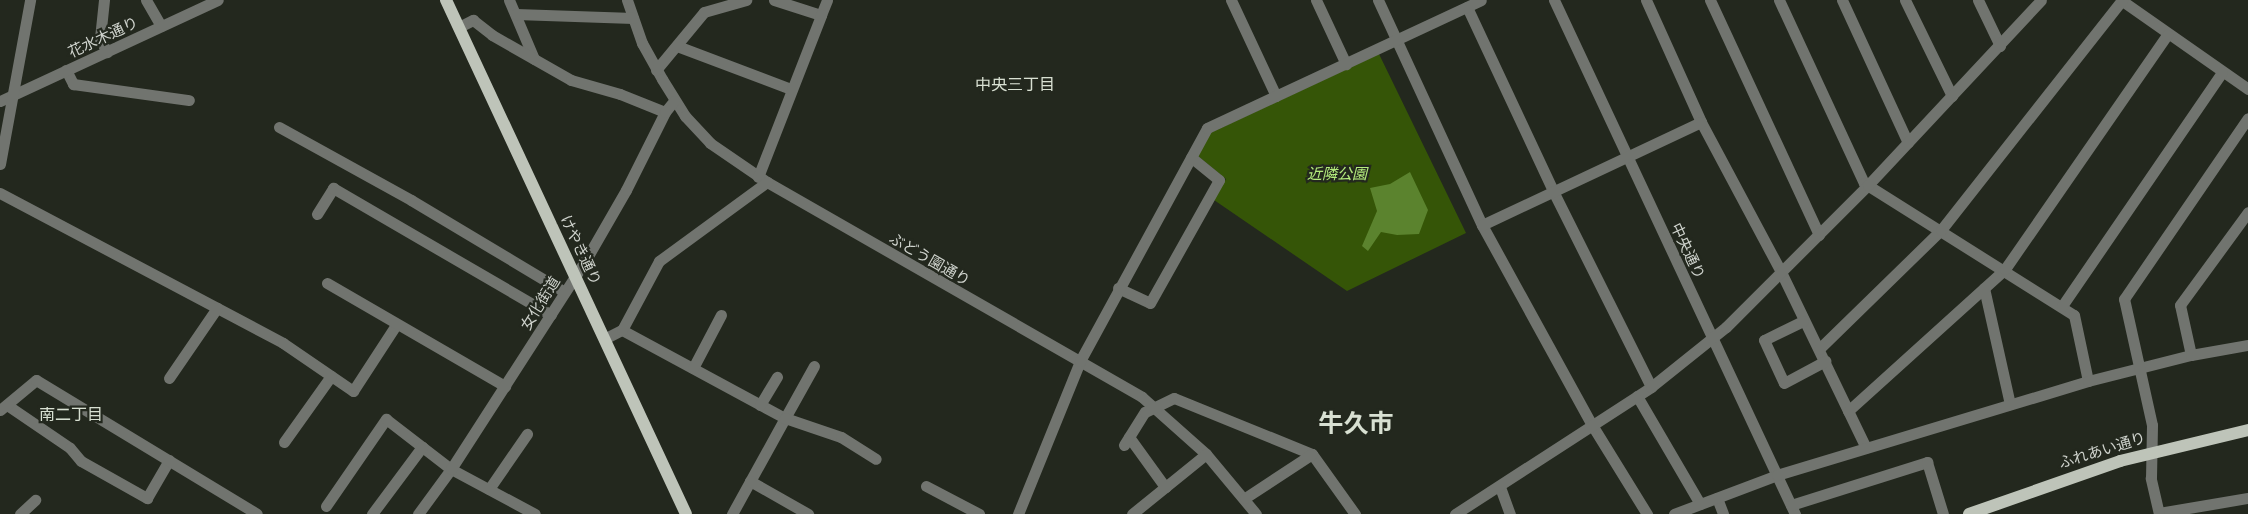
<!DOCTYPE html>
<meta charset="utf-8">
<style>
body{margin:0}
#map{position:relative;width:2248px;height:514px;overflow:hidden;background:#23281e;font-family:"IBM Plex Serif","Noto Sans JP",serif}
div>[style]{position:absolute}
.green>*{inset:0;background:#355507}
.water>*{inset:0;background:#5b832e}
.minor>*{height:11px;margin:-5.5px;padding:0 5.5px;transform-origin:5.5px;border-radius:5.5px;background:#71746f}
.major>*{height:12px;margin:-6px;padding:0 6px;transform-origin:6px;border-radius:6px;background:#bec4b9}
span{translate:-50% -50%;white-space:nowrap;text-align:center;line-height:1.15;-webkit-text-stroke:4.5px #23281e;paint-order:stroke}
.street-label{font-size:15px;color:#cfd3cd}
.park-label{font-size:15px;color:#b4ec7d;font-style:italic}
.neighbourhood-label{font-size:16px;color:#d8e0d2}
.town-label{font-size:25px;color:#d8e0d2;font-weight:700}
</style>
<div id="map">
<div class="green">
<i style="clip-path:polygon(1379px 54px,1466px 233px,1347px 291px,1214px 200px,1226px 179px,1198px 156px,1210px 133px)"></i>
</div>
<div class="water">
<i style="clip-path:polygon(1410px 172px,1428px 210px,1419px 234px,1397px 235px,1381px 232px,1368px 251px,1362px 246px,1377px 211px,1370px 188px,1390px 184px)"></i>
</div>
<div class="minor">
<i style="left:104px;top:0;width:39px;rotate:96deg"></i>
<i style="left:100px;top:39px;width:15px;rotate:62deg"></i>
<i style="left:146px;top:0;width:30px;rotate:60deg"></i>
<i style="left:509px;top:0;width:64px;rotate:67deg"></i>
<i style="left:627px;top:0;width:46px;rotate:70.8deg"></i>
<i style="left:642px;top:43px;width:41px;rotate:60.9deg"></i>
<i style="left:662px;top:79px;width:44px;rotate:58.1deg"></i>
<i style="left:685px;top:116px;width:37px;rotate:47deg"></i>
<i style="left:710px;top:143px;width:69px;rotate:34.4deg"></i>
<i style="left:767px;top:182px;width:432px;rotate:29.8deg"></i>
<i style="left:1142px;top:397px;width:86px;rotate:41.7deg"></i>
<i style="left:1206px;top:454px;width:78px;rotate:50.2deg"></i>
<i style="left:774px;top:0;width:49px;rotate:17.7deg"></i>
<i style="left:821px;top:15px;width:16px;rotate:-68deg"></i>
<i style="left:1231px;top:0;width:106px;rotate:64.9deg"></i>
<i style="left:1316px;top:0;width:71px;rotate:64.9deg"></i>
<i style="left:1378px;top:0;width:248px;rotate:65.2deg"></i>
<i style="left:1482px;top:225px;width:228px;rotate:61.2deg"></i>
<i style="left:1592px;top:425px;width:105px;rotate:58.3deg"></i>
<i style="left:1554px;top:0;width:568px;rotate:64.88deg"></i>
<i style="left:1646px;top:0;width:134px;rotate:65.7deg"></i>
<i style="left:1701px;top:122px;width:170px;rotate:61.9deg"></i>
<i style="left:1781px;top:272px;width:195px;rotate:64.2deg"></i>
<i style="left:1710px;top:0;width:259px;rotate:65.1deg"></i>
<i style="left:1779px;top:0;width:202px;rotate:65.1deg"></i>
<i style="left:1864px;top:183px;width:248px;rotate:32.2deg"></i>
<i style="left:2074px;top:315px;width:67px;rotate:78deg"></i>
<i style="left:1842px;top:0;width:157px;rotate:65.2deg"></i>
<i style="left:1905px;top:0;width:107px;rotate:63.9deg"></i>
<i style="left:1978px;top:0;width:51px;rotate:64.4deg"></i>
<i style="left:2121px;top:0;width:155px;rotate:35deg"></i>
<i style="left:1467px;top:7px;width:203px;rotate:64.9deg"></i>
<i style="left:1553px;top:191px;width:219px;rotate:63.4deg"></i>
<i style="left:516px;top:14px;width:117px;rotate:2deg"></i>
<i style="left:459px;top:27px;width:16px;rotate:-27deg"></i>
<i style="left:473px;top:20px;width:24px;rotate:38deg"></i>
<i style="left:492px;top:35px;width:91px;rotate:29.7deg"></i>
<i style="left:571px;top:80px;width:51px;rotate:15.9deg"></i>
<i style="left:620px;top:94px;width:48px;rotate:21.8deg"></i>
<i style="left:677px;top:46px;width:122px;rotate:20.7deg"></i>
<i style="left:66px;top:70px;width:16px;rotate:63deg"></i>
<i style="left:73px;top:84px;width:117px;rotate:7.9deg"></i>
<i style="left:656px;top:70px;width:75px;rotate:-50.4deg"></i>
<i style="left:704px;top:12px;width:44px;rotate:-15.9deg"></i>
<i style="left:0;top:101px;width:240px;rotate:-24.9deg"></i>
<i style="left:279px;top:127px;width:151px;rotate:28.9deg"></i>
<i style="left:411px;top:200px;width:179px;rotate:30.9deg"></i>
<i style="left:0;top:164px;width:167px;rotate:-79.6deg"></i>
<i style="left:758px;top:177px;width:174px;rotate:-68.7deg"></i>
<i style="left:0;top:193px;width:320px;rotate:27.9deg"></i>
<i style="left:283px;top:343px;width:85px;rotate:34.4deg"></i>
<i style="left:353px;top:391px;width:79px;rotate:-56.9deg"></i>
<i style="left:317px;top:214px;width:31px;rotate:-58deg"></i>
<i style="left:333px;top:188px;width:252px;rotate:30.2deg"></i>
<i style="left:1482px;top:225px;width:242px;rotate:-25.2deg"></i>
<i style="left:327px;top:283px;width:206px;rotate:30.1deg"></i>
<i style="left:1118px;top:288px;width:35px;rotate:25deg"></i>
<i style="left:1150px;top:303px;width:141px;rotate:-60.7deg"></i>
<i style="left:1219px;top:180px;width:36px;rotate:-141deg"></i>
<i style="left:1984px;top:288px;width:119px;rotate:77.4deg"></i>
<i style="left:2062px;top:306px;width:283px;rotate:-55.6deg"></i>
<i style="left:1803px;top:321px;width:43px;rotate:154deg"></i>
<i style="left:1764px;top:340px;width:47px;rotate:65.1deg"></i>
<i style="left:1784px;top:383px;width:47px;rotate:-28.2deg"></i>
<i style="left:622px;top:330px;width:185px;rotate:28.4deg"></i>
<i style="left:785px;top:418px;width:110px;rotate:118.9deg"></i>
<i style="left:604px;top:339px;width:20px;rotate:-27deg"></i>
<i style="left:622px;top:330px;width:78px;rotate:-61.8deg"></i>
<i style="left:659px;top:261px;width:134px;rotate:-36.2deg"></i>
<i style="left:1819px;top:349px;width:170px;rotate:-44.3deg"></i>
<i style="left:1941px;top:230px;width:293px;rotate:-51.8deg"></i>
<i style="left:2191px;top:355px;width:51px;rotate:-102.4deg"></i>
<i style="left:2180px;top:305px;width:115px;rotate:-53.8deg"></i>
<i style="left:814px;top:366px;width:60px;rotate:119.1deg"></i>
<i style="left:785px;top:418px;width:59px;rotate:18.7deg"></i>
<i style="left:841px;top:437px;width:41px;rotate:32.2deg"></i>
<i style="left:693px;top:368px;width:60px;rotate:-62.2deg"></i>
<i style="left:169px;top:378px;width:85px;rotate:-55.6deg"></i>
<i style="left:1637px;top:396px;width:125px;rotate:59.7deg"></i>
<i style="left:7px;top:405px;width:76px;rotate:34.3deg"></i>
<i style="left:70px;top:448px;width:17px;rotate:50deg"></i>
<i style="left:81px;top:461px;width:76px;rotate:29.3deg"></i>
<i style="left:147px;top:498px;width:44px;rotate:-59.9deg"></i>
<i style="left:760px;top:405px;width:33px;rotate:-59deg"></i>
<i style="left:0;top:410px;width:47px;rotate:-39.8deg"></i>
<i style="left:36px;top:380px;width:258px;rotate:31.2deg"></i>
<i style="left:1848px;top:411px;width:212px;rotate:-42.1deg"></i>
<i style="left:2005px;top:269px;width:285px;rotate:-55.3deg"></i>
<i style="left:1129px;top:437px;width:62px;rotate:54.2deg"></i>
<i style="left:284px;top:442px;width:81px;rotate:-54.5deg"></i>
<i style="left:1124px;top:445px;width:39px;rotate:-58deg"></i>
<i style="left:1145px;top:412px;width:32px;rotate:-26deg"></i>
<i style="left:1174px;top:398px;width:149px;rotate:22.1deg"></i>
<i style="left:1312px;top:454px;width:74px;rotate:54.4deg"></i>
<i style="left:750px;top:481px;width:67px;rotate:29.6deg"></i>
<i style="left:926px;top:486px;width:60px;rotate:27.8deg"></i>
<i style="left:1500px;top:487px;width:29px;rotate:70deg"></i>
<i style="left:489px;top:489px;width:67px;rotate:-55.4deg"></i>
<i style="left:1245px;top:498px;width:80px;rotate:-33.3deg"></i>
<i style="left:1717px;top:498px;width:17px;rotate:69deg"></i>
<i style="left:1791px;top:505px;width:143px;rotate:-17.5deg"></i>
<i style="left:1927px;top:462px;width:54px;rotate:72.9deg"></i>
<i style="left:326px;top:506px;width:106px;rotate:-55.4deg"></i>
<i style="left:386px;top:419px;width:82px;rotate:37.6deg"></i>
<i style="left:451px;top:469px;width:95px;rotate:28.2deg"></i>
<i style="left:2159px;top:513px;width:90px;rotate:-9.6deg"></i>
<i style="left:20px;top:514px;width:21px;rotate:-43deg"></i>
<i style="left:372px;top:514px;width:84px;rotate:-53.3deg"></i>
<i style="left:418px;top:514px;width:56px;rotate:-53.7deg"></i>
<i style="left:451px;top:469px;width:245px;rotate:-57.2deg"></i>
<i style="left:584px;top:263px;width:84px;rotate:-60.1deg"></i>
<i style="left:626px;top:190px;width:87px;rotate:-63.4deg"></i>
<i style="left:665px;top:112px;width:14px;rotate:-51deg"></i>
<i style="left:1018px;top:514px;width:165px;rotate:-67.9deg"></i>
<i style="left:1080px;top:361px;width:265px;rotate:-61.4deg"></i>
<i style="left:1207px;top:128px;width:302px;rotate:-25deg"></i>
<i style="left:1132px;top:514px;width:95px;rotate:-39deg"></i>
<i style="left:1455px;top:514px;width:234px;rotate:-32.9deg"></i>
<i style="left:1651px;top:387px;width:96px;rotate:-38.7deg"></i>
<i style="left:1726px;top:327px;width:201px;rotate:-45deg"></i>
<i style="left:1868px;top:185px;width:253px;rotate:-46.9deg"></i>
<i style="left:1674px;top:514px;width:110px;rotate:-20.7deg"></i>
<i style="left:1777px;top:475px;width:325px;rotate:-16.8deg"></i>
<i style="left:2088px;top:381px;width:106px;rotate:-14.2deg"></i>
<i style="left:2191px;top:355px;width:58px;rotate:-10deg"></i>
<i style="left:2159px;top:514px;width:37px;rotate:-103deg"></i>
<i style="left:2151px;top:478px;width:53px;rotate:-88.9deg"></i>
<i style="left:2152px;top:425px;width:129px;rotate:-102.5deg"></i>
<i style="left:2124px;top:299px;width:219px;rotate:-55.6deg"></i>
</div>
<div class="major">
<i style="left:446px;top:0;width:567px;rotate:64.97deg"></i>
<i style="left:1969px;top:514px;width:160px;rotate:-19.3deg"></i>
<i style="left:2120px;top:461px;width:132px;rotate:-13.6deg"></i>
</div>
<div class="street-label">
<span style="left:103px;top:37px;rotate:-25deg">花水木通り</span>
<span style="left:581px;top:250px;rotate:65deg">けやき通り</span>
<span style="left:1688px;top:251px;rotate:65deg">中央通り</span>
<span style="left:930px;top:259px;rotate:30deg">ぶどう園通り</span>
<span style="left:540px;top:303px;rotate:-58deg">女化街道</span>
<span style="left:2102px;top:450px;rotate:-17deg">ふれあい通り</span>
</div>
<div class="park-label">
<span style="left:1337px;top:174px">近隣公園</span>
</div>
<div class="neighbourhood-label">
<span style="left:1015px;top:84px">中央三丁目</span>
<span style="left:71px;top:414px">南二丁目</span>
</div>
<div class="town-label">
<span style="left:1356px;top:423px">牛久市</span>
</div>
</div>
